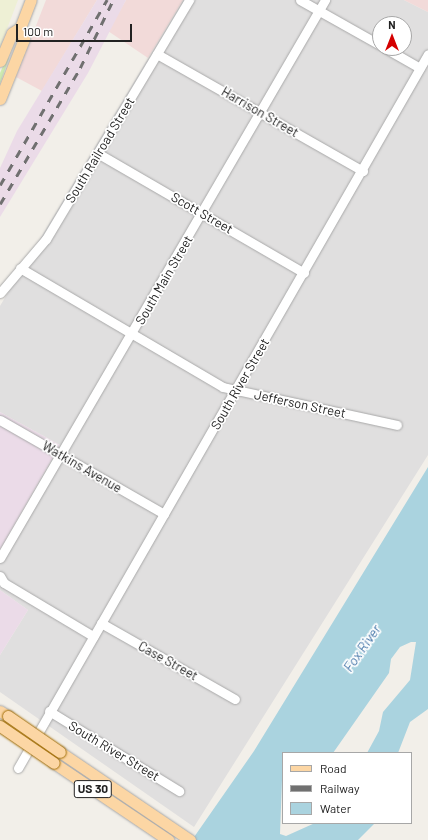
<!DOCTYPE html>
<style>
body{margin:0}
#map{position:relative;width:428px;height:840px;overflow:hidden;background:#f2efe9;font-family:Barlow,sans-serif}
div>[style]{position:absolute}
.residential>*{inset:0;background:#e0dfdf}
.commercial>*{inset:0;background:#f2dad9}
.industrial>*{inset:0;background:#ebdbe8}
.farmland>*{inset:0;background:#eef0d5}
.grass>*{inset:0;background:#cdebb0}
.water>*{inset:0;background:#aad3df}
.roads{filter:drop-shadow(0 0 1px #a9a9a9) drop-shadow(0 0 1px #a9a9a9)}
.minor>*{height:9px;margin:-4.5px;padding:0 4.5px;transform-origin:4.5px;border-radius:4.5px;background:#fff}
.major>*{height:11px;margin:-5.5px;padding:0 5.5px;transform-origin:5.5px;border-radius:5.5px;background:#fcd6a4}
.rail>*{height:2.5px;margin-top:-1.25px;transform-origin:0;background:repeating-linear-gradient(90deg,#707070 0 8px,transparent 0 16px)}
.bridges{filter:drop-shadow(0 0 1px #a06b00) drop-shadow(0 0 1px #a06b00)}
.major-bridge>*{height:11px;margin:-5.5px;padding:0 5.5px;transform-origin:5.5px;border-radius:5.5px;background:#fcd6a4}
span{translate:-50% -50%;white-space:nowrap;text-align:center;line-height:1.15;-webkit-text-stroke:3.5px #fff;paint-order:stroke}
.shield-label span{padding:1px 3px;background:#fff;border:1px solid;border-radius:3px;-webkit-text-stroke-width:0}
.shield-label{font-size:12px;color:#222;font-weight:700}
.street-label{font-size:13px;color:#222}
.water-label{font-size:14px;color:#4a7aab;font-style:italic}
.legend{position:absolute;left:282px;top:752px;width:130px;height:72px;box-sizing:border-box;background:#fff;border:1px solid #a7a7a7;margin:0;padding:5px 7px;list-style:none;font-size:12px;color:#222}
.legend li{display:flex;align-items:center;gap:8px;height:20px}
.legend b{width:20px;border:1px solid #a7a7a7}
.north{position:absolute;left:372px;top:16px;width:40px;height:40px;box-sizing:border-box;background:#fff;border:1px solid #a7a7a7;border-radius:50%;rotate:0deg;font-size:11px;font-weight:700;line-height:16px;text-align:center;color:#222}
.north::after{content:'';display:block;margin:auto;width:14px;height:18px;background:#d40000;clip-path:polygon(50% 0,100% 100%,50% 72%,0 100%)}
.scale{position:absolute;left:16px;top:24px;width:116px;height:18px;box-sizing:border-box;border:2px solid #222;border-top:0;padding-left:5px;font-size:12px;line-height:14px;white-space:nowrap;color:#222;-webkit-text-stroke:3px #fff;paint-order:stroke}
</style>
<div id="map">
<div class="residential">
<i style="clip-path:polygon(evenodd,183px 0,404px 0,428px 12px,428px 455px,194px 827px,0 692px,0 655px,28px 610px,0 590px,0 550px,60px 445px,0 412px,0 306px,183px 0,380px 24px,404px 24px,404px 48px,380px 48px,380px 24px)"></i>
</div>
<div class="commercial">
<i style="clip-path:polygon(46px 0,97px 0,42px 91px,16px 77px)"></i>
<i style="clip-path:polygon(126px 0,183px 0,148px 58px,108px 31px)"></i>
<i style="clip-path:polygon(404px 0,428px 0,428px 12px)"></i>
</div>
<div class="industrial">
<i style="clip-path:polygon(97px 0,126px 0,88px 73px,0 217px,0 168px,17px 131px)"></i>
<i style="clip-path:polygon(0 412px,60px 445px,0 550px)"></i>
<i style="clip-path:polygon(0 590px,28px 610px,0 655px)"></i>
</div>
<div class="farmland">
<i style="clip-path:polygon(0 0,18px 0,0 47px)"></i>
</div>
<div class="grass">
<i style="clip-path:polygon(7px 57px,9px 58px,0 84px,0 73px)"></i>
</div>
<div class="water">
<i style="clip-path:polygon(428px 467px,428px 709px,410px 722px,398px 753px,367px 753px,379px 731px,383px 712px,410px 680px,416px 642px,411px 642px,400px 647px,391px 659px,389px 673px,333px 753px,283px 753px,280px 834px,286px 836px,315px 823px,375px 823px,358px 840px,192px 840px,254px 751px)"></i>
</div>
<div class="roads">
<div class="minor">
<i style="left:300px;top:0;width:92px;rotate:29.4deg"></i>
<i style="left:385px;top:48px;width:40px;rotate:29.7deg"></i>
<i style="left:157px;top:54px;width:237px;rotate:29.6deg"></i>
<i style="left:99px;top:154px;width:237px;rotate:30.1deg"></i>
<i style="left:20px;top:268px;width:235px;rotate:30.4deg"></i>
<i style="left:223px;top:387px;width:178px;rotate:12.3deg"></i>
<i style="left:0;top:293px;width:71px;rotate:-49.6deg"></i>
<i style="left:46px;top:239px;width:279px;rotate:-59.1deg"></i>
<i style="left:0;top:420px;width:189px;rotate:29.8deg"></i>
<i style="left:0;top:558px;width:646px;rotate:-59.78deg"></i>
<i style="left:0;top:576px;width:8px;rotate:60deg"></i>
<i style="left:4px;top:583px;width:104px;rotate:30.8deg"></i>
<i style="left:101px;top:623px;width:154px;rotate:29.6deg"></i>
<i style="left:49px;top:711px;width:153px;rotate:31.6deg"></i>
<i style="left:18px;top:768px;width:823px;rotate:-60.13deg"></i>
</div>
<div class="major">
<i style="left:0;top:61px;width:30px;rotate:-67deg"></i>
<i style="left:12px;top:33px;width:9px;rotate:-32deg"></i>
<i style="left:20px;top:28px;width:30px;rotate:-69deg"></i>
<i style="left:0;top:99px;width:65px;rotate:-68.2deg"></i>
<i style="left:24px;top:39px;width:12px;rotate:-110deg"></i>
<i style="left:0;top:711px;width:9px;rotate:32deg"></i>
<i style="left:60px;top:752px;width:157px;rotate:34.1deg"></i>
<i style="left:54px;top:763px;width:138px;rotate:34deg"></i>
</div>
</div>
<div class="rail">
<i style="left:0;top:185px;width:214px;rotate:-60deg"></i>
<i style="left:0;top:204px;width:158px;rotate:-59.5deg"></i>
<i style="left:80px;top:68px;width:76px;rotate:-64.1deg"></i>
</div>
<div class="bridges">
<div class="major-bridge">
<i style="left:8px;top:716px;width:63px;rotate:34.7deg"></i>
<i style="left:0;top:726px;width:65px;rotate:34.4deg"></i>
</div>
</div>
<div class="shield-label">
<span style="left:93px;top:789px">US 30</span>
</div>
<div class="street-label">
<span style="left:260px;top:112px;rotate:30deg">Harrison Street</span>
<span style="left:100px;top:150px;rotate:-59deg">South Railroad Street</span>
<span style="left:202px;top:213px;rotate:30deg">Scott Street</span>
<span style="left:164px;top:280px;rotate:-60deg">South Main Street</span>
<span style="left:240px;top:384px;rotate:-60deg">South River Street</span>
<span style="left:300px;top:404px;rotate:12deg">Jefferson Street</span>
<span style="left:82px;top:467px;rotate:30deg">Watkins Avenue</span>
<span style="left:168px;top:661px;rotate:29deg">Case Street</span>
<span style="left:114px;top:751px;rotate:31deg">South River Street</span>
</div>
<div class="water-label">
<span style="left:362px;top:648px;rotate:-55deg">Fox River</span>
</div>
<ul class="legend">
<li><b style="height:5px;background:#fcd6a4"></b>Road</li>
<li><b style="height:5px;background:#707070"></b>Railway</li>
<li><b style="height:11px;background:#aad3df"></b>Water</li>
</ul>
<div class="north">N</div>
<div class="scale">100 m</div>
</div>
